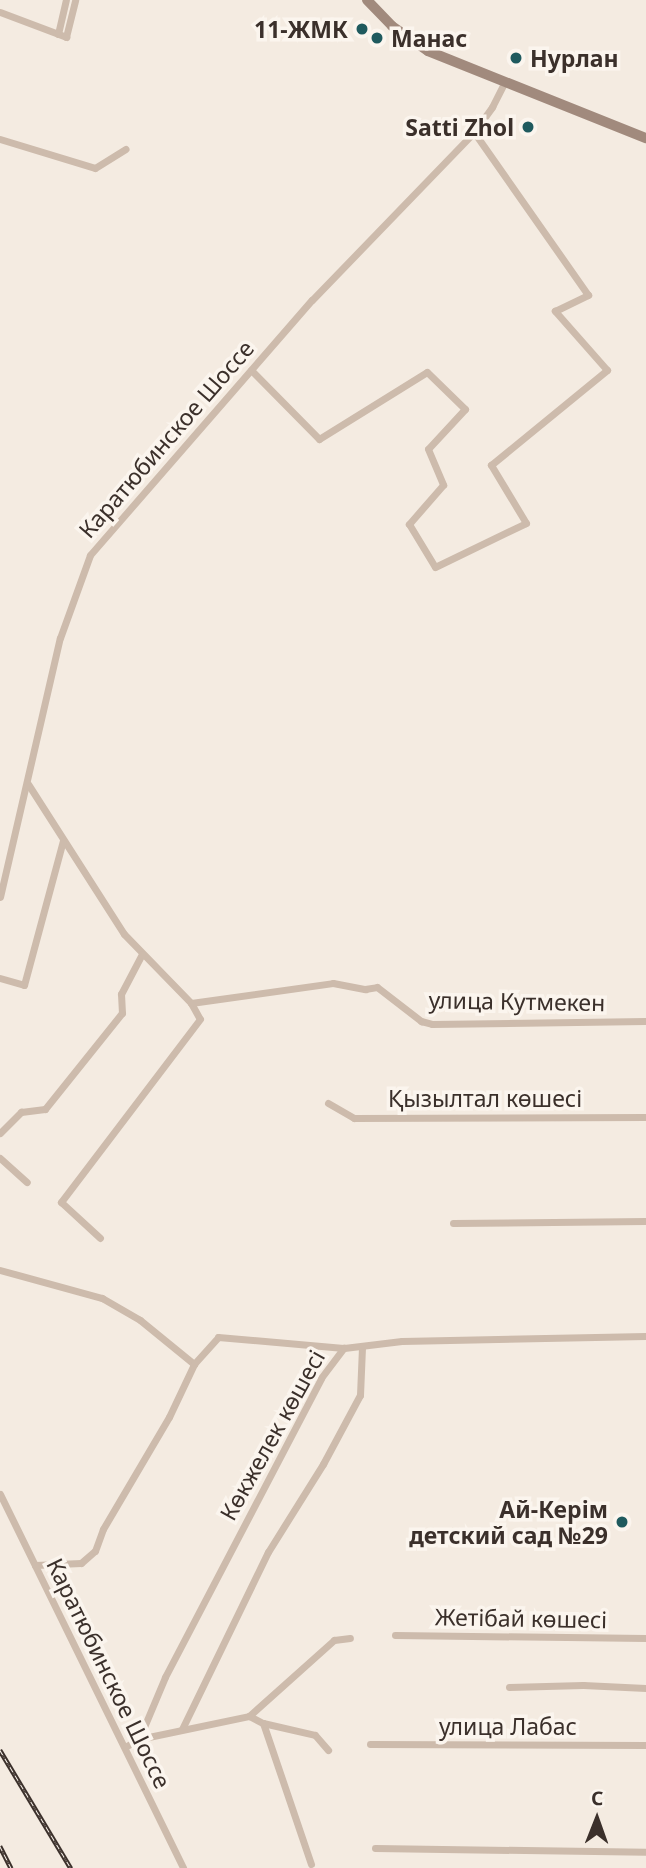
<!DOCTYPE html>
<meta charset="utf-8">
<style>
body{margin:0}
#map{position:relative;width:646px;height:1868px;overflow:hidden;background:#f4ebe1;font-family:"Noto Sans",sans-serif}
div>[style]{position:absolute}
.street>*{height:7px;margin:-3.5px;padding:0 3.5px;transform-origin:3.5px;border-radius:3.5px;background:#cdbbac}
.secondary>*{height:10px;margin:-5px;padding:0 5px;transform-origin:5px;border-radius:5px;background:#a18a7d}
.rail>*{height:4.5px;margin-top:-2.25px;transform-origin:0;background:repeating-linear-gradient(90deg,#fbf5ee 0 5px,#3b302b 0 10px);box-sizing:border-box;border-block:2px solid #3b302b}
.dots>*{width:19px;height:19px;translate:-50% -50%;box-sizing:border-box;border:4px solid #fbf5ee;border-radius:50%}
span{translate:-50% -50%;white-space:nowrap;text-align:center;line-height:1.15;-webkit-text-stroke:7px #fbf5ee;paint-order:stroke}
.poi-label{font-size:23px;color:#3b302b;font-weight:700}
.right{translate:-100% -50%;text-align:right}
.left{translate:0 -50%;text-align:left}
.street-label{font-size:23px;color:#3b302b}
.north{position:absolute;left:562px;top:1784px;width:70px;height:70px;-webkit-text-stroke:5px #fbf5ee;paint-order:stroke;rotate:1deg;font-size:19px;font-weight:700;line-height:28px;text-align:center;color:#3b302b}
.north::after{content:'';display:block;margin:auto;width:24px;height:32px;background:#3b302b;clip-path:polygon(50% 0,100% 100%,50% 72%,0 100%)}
</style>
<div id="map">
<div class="street">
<i style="left:0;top:12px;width:71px;rotate:20.7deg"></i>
<i style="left:66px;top:37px;width:38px;rotate:-76deg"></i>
<i style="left:58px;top:34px;width:35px;rotate:-77deg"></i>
<i style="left:0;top:139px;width:99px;rotate:17deg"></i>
<i style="left:95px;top:168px;width:36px;rotate:-32deg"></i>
<i style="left:251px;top:370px;width:97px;rotate:45.4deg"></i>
<i style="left:319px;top:439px;width:127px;rotate:-31.8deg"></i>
<i style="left:427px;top:372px;width:53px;rotate:44.2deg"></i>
<i style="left:465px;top:409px;width:54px;rotate:132.8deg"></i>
<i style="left:428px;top:449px;width:39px;rotate:67deg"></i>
<i style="left:443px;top:485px;width:52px;rotate:131.1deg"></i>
<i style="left:409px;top:524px;width:50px;rotate:58.8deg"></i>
<i style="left:435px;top:567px;width:101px;rotate:-25.8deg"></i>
<i style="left:526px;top:523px;width:68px;rotate:-121.1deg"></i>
<i style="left:491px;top:465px;width:150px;rotate:-39.3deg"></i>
<i style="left:607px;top:370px;width:79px;rotate:-131.4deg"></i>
<i style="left:555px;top:311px;width:37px;rotate:-26deg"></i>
<i style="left:588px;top:295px;width:199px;rotate:-125deg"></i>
<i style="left:28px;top:784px;width:178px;rotate:57.4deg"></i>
<i style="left:124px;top:934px;width:96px;rotate:45.8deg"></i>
<i style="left:191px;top:1003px;width:18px;rotate:61deg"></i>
<i style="left:200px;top:1019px;width:230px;rotate:127.2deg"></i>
<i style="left:61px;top:1202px;width:53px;rotate:42.7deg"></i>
<i style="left:0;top:897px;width:266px;rotate:-77deg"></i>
<i style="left:60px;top:638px;width:88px;rotate:-70.1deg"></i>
<i style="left:90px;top:555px;width:338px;rotate:-49deg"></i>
<i style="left:312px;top:300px;width:233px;rotate:-46deg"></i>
<i style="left:474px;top:132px;width:31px;rotate:-54deg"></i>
<i style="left:492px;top:107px;width:27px;rotate:-63deg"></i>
<i style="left:0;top:978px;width:25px;rotate:16deg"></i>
<i style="left:24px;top:985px;width:150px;rotate:-74.9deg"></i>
<i style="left:191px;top:1003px;width:143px;rotate:-8deg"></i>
<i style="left:333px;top:983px;width:33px;rotate:11deg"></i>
<i style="left:365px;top:989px;width:12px;rotate:-9deg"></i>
<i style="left:377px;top:987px;width:56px;rotate:37.7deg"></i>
<i style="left:421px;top:1021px;width:11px;rotate:15deg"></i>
<i style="left:432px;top:1024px;width:214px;rotate:-0.8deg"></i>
<i style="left:328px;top:1103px;width:30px;rotate:30deg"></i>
<i style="left:354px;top:1118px;width:292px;rotate:-0.2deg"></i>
<i style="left:0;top:1133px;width:30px;rotate:-45deg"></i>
<i style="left:21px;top:1112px;width:24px;rotate:-7deg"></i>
<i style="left:45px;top:1109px;width:123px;rotate:-51.3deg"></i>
<i style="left:122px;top:1013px;width:19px;rotate:-93deg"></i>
<i style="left:121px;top:994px;width:45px;rotate:-62.3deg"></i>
<i style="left:0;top:1158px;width:36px;rotate:42deg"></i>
<i style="left:453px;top:1223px;width:193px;rotate:-0.6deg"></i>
<i style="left:0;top:1270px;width:106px;rotate:15.4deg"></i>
<i style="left:102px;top:1298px;width:44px;rotate:30.1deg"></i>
<i style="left:140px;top:1320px;width:70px;rotate:39.2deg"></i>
<i style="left:0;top:1494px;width:416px;rotate:63.9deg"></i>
<i style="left:35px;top:1565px;width:46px;rotate:-2.5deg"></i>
<i style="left:81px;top:1563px;width:18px;rotate:-41deg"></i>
<i style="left:95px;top:1551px;width:23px;rotate:-70deg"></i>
<i style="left:103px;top:1529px;width:130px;rotate:-59.5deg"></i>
<i style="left:169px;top:1417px;width:59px;rotate:-64.7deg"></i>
<i style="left:194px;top:1364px;width:36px;rotate:-48deg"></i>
<i style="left:218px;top:1337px;width:126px;rotate:5deg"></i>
<i style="left:395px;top:1635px;width:251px;rotate:0.7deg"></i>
<i style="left:509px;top:1687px;width:74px;rotate:-1.5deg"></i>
<i style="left:583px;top:1685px;width:63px;rotate:2.7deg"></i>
<i style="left:249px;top:1716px;width:114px;rotate:-41.8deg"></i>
<i style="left:334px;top:1640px;width:16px;rotate:-7deg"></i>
<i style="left:263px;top:1723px;width:149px;rotate:71.2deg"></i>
<i style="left:182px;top:1729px;width:197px;rotate:-64.1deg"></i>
<i style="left:268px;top:1552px;width:104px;rotate:-58deg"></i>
<i style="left:323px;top:1464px;width:78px;rotate:-61.8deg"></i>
<i style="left:360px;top:1395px;width:48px;rotate:-87.6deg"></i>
<i style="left:139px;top:1739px;width:67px;rotate:-67.2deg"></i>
<i style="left:165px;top:1677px;width:337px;rotate:-62.4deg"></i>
<i style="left:321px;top:1378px;width:38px;rotate:-53deg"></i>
<i style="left:344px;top:1348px;width:58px;rotate:-6.9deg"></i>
<i style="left:402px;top:1341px;width:244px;rotate:-1.2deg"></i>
<i style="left:370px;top:1744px;width:276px;rotate:0.2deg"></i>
<i style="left:125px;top:1747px;width:16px;rotate:-30deg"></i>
<i style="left:139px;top:1739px;width:112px;rotate:-11.8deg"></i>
<i style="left:249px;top:1716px;width:16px;rotate:27deg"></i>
<i style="left:263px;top:1723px;width:53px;rotate:13deg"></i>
<i style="left:315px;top:1735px;width:20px;rotate:49deg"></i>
<i style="left:375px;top:1848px;width:271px;rotate:0.8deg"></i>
</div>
<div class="secondary">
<i style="left:367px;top:0;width:36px;rotate:46deg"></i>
<i style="left:392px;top:26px;width:44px;rotate:34.8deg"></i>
<i style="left:428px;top:51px;width:235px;rotate:21.8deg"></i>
</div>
<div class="rail">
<i style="left:0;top:1750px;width:138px;rotate:59deg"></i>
<i style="left:0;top:1846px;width:25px;rotate:63deg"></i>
</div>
<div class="dots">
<i style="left:362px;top:29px;background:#1f5a5e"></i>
<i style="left:377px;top:38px;background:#1f5a5e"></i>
<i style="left:516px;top:58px;background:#1f5a5e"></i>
<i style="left:528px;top:127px;background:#1f5a5e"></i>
<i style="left:622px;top:1522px;background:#1f5a5e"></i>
</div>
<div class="poi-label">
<span class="right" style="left:348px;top:29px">11-ЖМК</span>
<span class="left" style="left:391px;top:38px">Манас</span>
<span class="left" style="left:530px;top:58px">Нурлан</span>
<span class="right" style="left:514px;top:127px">Satti Zhol</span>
<span class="right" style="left:608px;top:1522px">Ай-Керім<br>детский сад №29</span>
</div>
<div class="street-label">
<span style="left:166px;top:439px;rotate:-49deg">Каратюбинское Шоссе</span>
<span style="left:517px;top:1001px;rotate:1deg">улица Кутмекен</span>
<span style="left:485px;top:1098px">Қызылтал көшесі</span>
<span style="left:272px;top:1435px;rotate:-61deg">Көкжелек көшесі</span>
<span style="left:521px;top:1618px;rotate:1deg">Жетібай көшесі</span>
<span style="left:109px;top:1673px;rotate:64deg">Каратюбинское Шоссе</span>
<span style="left:508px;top:1726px">улица Лабас</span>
</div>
<div class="north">С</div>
</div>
